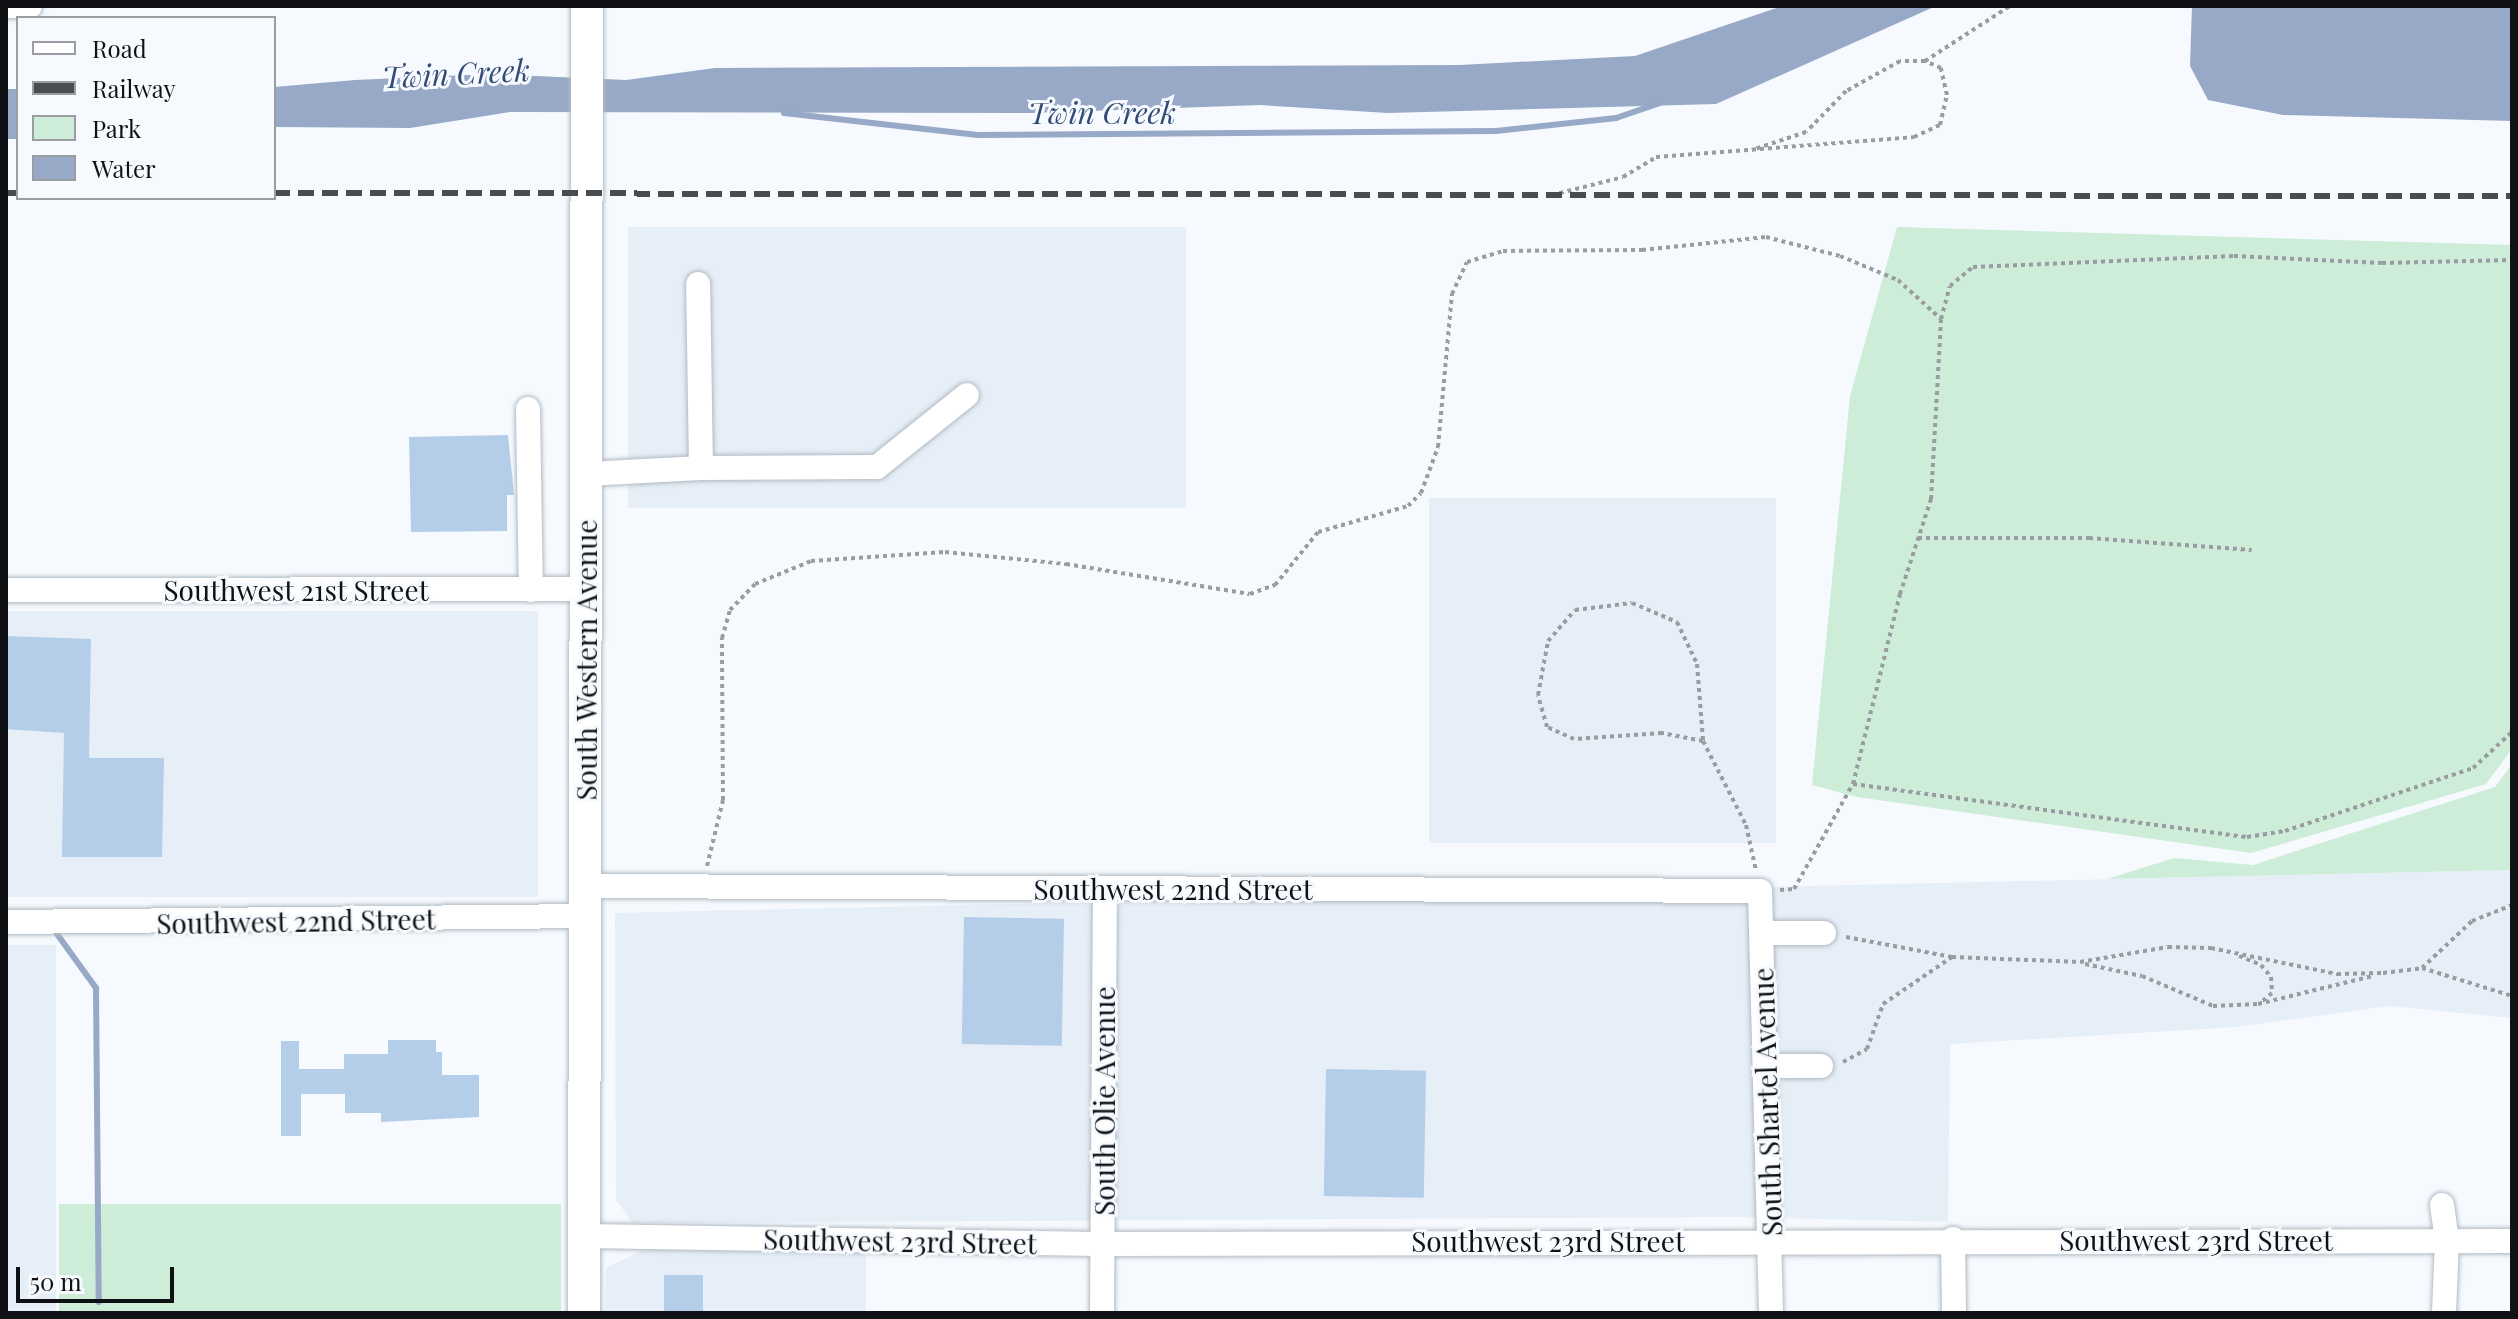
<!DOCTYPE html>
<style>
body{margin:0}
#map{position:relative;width:2518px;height:1319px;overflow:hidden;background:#f6fafe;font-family:"Playfair Display",serif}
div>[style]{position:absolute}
.built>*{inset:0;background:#e6eef7;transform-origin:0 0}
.green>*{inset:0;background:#cdedd8}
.water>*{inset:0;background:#97a9c6;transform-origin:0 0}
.stream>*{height:6px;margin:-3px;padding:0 3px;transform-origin:3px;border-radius:3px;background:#97a9c6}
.building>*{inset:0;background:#b4cde9;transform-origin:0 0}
.path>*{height:4px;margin-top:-2px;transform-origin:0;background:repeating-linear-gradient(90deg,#999ca0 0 4px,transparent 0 8px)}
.roads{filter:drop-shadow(0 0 2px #b1bac3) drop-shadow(0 0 2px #b1bac3)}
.minor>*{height:24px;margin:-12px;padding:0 12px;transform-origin:12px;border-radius:12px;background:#fff}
.major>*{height:32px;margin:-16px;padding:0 16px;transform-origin:16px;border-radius:16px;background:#fff}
.rail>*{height:6px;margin-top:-3px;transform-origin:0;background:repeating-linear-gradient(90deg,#484b4f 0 16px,transparent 0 24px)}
span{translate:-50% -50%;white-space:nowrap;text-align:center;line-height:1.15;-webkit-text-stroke:6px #f6fafe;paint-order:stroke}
.street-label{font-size:28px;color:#0f1115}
.water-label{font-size:30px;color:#324b75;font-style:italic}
.frame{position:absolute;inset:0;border:8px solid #0f1115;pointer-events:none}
.legend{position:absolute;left:16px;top:16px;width:260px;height:184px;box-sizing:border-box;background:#f6fafe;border:2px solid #9a9da1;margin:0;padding:10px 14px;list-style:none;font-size:24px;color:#0f1115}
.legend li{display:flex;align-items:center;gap:16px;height:40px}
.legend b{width:40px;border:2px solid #9a9da1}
.scale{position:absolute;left:16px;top:1267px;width:158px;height:36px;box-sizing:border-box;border:4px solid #0f1115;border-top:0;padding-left:10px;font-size:24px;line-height:28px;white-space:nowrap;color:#0f1115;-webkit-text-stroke:6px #f6fafe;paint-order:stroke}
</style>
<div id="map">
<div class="built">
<i style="left:1186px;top:227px;width:281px;height:558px;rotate:90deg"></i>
<i style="left:1429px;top:498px;width:347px;height:345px"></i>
<i style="left:538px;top:611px;width:286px;height:532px;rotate:90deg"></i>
<i style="clip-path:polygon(2512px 870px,2512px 1018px,2389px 1006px,2236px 1027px,1950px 1044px,1948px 1222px,1732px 1217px,633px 1223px,616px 1200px,615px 913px)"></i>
<i style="left:6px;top:945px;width:50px;height:368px"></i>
<i style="clip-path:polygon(643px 1250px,866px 1252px,866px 1313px,605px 1313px,606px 1268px)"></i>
</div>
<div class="green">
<i style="clip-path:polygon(1897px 227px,2512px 245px,2512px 749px,2486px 784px,2251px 853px,1857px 797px,1812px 785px,1850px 396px)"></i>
<i style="clip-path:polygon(2512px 764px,2512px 870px,2107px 879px,2174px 858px,2253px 865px,2495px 787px)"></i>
<i style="clip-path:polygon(59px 1204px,95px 1204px,100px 1303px,100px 1204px,561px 1204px,561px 1313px,59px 1313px)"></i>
</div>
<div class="water">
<i style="clip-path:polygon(1782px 6px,1936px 6px,1716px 104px,1388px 113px,1260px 105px,1032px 113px,510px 112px,410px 128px,274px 127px,274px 87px,355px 80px,489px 74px,626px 80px,715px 68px,1460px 65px,1635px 56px)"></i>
<i style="clip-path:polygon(2192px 6px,2512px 6px,2512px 121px,2283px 115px,2208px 100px,2190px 66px)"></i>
<i style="left:6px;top:89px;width:12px;height:50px"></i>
</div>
<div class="stream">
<i style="left:784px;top:113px;width:195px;rotate:6.5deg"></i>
<i style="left:978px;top:135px;width:518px;rotate:-0.44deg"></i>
<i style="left:1496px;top:131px;width:121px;rotate:-6.2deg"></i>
<i style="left:1616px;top:118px;width:46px;rotate:-18.8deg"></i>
<i style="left:57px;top:934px;width:67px;rotate:54.2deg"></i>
<i style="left:96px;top:988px;width:314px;rotate:89.5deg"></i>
</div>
<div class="building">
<i style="clip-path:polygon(508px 435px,514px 495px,507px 495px,507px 531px,411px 532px,409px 437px)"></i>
<i style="clip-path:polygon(6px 636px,91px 639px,89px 758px,164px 758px,162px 857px,62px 857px,64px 733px,6px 729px)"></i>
<i style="left:964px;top:917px;width:100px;height:127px;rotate:1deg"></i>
<i style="clip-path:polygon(388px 1040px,436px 1040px,436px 1052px,442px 1052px,442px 1075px,479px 1075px,479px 1117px,381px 1122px,381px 1113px,345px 1113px,345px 1094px,301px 1094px,301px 1136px,281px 1136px,281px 1041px,299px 1041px,299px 1069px,344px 1069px,344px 1054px,388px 1054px)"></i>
<i style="left:1326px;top:1069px;width:100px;height:127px;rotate:1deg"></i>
<i style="left:664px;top:1275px;width:39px;height:38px"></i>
</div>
<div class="path">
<i style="left:1925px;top:61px;width:101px;rotate:-32.9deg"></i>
<i style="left:1552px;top:195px;width:73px;rotate:-14.2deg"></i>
<i style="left:1623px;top:177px;width:39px;rotate:-31deg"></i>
<i style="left:1656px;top:157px;width:259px;rotate:-4.4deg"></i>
<i style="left:1914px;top:137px;width:29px;rotate:-25deg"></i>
<i style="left:1940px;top:125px;width:31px;rotate:-77deg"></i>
<i style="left:1947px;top:95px;width:28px;rotate:-103deg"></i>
<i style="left:1941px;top:68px;width:17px;rotate:-156deg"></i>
<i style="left:1925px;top:61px;width:25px;rotate:180deg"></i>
<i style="left:1900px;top:61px;width:62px;rotate:150.9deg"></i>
<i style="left:1846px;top:91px;width:57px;rotate:134.3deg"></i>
<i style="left:1806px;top:132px;width:57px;rotate:161.6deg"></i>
<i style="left:1918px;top:538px;width:171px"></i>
<i style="left:2089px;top:538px;width:163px;rotate:4.2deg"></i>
<i style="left:1703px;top:741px;width:42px;rotate:-169deg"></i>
<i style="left:1662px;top:733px;width:88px;rotate:176.1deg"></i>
<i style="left:1574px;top:739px;width:30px;rotate:-156deg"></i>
<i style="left:1547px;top:727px;width:33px;rotate:-106deg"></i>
<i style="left:1538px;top:695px;width:55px;rotate:-79.5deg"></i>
<i style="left:1548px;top:641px;width:41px;rotate:-48.9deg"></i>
<i style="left:1575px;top:610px;width:57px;rotate:-7deg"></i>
<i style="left:1632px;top:603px;width:49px;rotate:22.9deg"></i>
<i style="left:1677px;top:622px;width:47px;rotate:64.5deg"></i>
<i style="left:1697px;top:664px;width:77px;rotate:85.5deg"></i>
<i style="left:1703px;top:741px;width:94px;rotate:62.9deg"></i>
<i style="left:1746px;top:825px;width:47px;rotate:77.7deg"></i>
<i style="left:1853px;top:784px;width:398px;rotate:7.7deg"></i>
<i style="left:2247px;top:837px;width:38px;rotate:-9deg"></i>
<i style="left:2285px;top:831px;width:198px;rotate:-18.5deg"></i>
<i style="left:2473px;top:768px;width:53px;rotate:-42.7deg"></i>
<i style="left:707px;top:866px;width:68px;rotate:-76.4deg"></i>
<i style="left:723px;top:800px;width:162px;rotate:-90.4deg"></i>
<i style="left:722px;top:638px;width:29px;rotate:-74deg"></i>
<i style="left:730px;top:610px;width:36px;rotate:-46deg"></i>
<i style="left:755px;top:584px;width:61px;rotate:-22.3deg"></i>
<i style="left:811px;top:561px;width:134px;rotate:-3.8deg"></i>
<i style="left:945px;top:552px;width:122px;rotate:5.7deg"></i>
<i style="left:1066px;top:564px;width:186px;rotate:9.3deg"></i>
<i style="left:1250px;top:594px;width:27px;rotate:-20deg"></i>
<i style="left:1275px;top:585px;width:68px;rotate:-50.9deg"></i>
<i style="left:1318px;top:532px;width:94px;rotate:-16.1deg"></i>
<i style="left:1408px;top:506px;width:18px;rotate:-45deg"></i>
<i style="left:1421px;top:493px;width:49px;rotate:-69.7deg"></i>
<i style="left:1438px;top:447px;width:154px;rotate:-84.8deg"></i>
<i style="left:1452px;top:294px;width:35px;rotate:-65deg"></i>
<i style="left:1467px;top:262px;width:38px;rotate:-17deg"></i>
<i style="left:1503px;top:251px;width:139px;rotate:-0.4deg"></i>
<i style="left:1642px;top:250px;width:125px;rotate:-6deg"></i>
<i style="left:1766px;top:237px;width:76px;rotate:14.4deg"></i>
<i style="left:1840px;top:256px;width:63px;rotate:22.5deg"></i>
<i style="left:1898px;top:280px;width:58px;rotate:42.2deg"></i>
<i style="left:1780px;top:890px;width:14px;rotate:-4deg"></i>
<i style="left:1794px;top:889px;width:120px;rotate:-60.7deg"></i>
<i style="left:1853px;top:784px;width:196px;rotate:-76.1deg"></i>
<i style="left:1900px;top:594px;width:100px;rotate:-71.9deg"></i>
<i style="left:1931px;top:499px;width:180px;rotate:-86.8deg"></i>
<i style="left:1941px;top:319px;width:34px;rotate:-75deg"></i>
<i style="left:1950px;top:286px;width:30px;rotate:-40deg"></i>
<i style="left:1973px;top:267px;width:261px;rotate:-2.4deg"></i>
<i style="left:2234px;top:256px;width:148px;rotate:2.7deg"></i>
<i style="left:2382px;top:263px;width:130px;rotate:-1.3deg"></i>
<i style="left:1846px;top:937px;width:108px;rotate:10.7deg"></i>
<i style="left:1952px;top:957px;width:128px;rotate:2.2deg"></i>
<i style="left:2080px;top:962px;width:89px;rotate:-9.7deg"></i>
<i style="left:2168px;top:947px;width:43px;rotate:1.3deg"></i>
<i style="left:2211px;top:948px;width:129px;rotate:11.7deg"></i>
<i style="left:2337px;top:974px;width:46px;rotate:-1.2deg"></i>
<i style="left:2383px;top:973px;width:39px;rotate:-7deg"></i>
<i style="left:2422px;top:968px;width:69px;rotate:-43.2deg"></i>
<i style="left:2472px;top:921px;width:43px;rotate:-21.8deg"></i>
<i style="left:2239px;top:956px;width:24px;rotate:22deg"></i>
<i style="left:2261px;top:965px;width:16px;rotate:50deg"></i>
<i style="left:2271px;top:977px;width:16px;rotate:86deg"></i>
<i style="left:2272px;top:993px;width:16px;rotate:140deg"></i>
<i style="left:2085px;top:964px;width:58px;rotate:11.9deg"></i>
<i style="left:2142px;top:976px;width:77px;rotate:22.9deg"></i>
<i style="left:2213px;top:1006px;width:45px;rotate:-2.5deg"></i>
<i style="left:2258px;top:1004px;width:118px;rotate:-13.7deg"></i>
<i style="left:2422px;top:968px;width:94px;rotate:17.3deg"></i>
<i style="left:1843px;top:1062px;width:27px;rotate:-28deg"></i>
<i style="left:1867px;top:1049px;width:48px;rotate:-70.4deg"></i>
<i style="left:1883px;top:1004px;width:83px;rotate:-34.3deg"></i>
</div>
<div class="roads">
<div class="minor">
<i style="left:6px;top:6px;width:24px"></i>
<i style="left:528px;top:409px;width:181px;rotate:89.1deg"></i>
<i style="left:701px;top:468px;width:176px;rotate:-0.3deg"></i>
<i style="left:877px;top:467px;width:115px;rotate:-38.7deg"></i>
<i style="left:586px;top:474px;width:115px;rotate:-3deg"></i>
<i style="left:701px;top:468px;width:184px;rotate:-90.9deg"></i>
<i style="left:6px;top:590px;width:580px;rotate:-0.1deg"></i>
<i style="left:586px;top:886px;width:1174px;rotate:0.24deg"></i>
<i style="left:1760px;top:891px;width:422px;rotate:88.5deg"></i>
<i style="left:6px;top:922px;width:580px;rotate:-0.59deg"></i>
<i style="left:1761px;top:933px;width:63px"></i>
<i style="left:1766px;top:1066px;width:55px"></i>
<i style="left:2442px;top:1205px;width:36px;rotate:82deg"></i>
<i style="left:2447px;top:1241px;width:72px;rotate:92.4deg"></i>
<i style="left:584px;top:1236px;width:519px;rotate:0.88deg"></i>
<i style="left:1103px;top:1244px;width:1409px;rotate:-0.12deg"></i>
<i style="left:1953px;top:1239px;width:74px;rotate:89.2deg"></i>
<i style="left:1102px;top:1313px;width:424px;rotate:-89.6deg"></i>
</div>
<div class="major">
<i style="left:584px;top:1313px;width:1307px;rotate:-89.87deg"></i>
</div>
</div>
<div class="rail">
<i style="left:6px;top:193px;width:12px"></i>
<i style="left:274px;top:193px;width:2238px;rotate:0.08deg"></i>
</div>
<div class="street-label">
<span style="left:296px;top:590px">Southwest 21st Street</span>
<span style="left:586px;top:660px;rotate:-90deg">South Western Avenue</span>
<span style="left:1173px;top:889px">Southwest 22nd Street</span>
<span style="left:296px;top:921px;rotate:-1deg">Southwest 22nd Street</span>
<span style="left:1104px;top:1101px;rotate:-90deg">South Olie Avenue</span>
<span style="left:1767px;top:1102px;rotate:-92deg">South Shartel Avenue</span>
<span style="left:2196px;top:1240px">Southwest 23rd Street</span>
<span style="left:900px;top:1241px;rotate:1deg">Southwest 23rd Street</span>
<span style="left:1548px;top:1241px">Southwest 23rd Street</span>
</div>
<div class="water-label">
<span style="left:456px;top:73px;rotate:-3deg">Twin Creek</span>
<span style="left:1102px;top:112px">Twin Creek</span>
</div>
<div class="frame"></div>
<ul class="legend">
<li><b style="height:10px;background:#fff"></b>Road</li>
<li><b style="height:10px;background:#484b4f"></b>Railway</li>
<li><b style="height:22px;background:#cdedd8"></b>Park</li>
<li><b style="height:22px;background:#97a9c6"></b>Water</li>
</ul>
<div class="scale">50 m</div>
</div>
